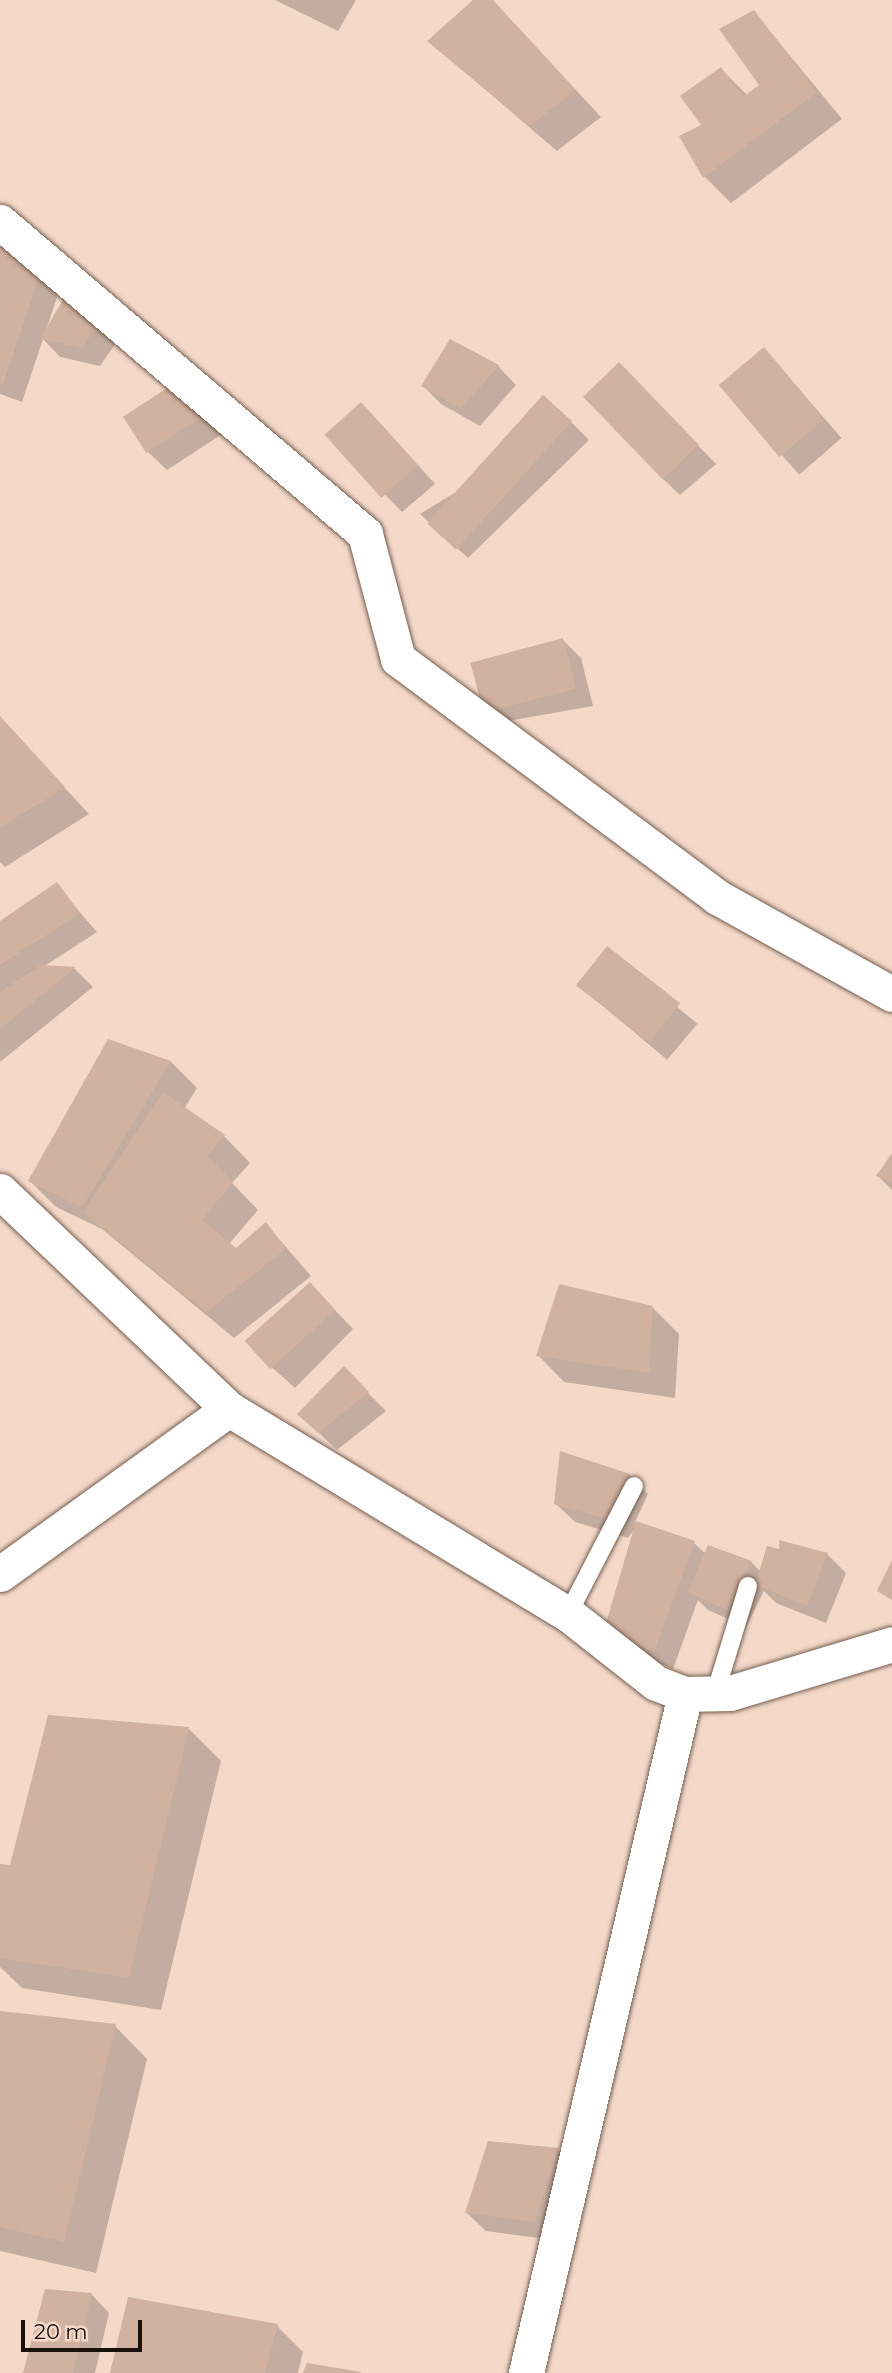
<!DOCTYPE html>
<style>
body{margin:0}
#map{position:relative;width:892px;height:2373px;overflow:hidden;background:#f4d9c9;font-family:Montserrat,sans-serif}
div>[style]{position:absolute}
.shadow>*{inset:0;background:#0003;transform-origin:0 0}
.building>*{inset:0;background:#d1b19f;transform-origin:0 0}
.roads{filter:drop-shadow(0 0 2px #755e50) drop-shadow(0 0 2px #755e50)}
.lane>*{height:18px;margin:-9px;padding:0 9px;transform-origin:9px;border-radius:9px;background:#fff}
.street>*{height:35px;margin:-17.5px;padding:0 17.5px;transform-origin:17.5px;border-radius:17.5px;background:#fff}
span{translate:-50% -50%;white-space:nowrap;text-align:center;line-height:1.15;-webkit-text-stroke:5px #f4d9c9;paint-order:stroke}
.scale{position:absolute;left:21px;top:2320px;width:121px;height:32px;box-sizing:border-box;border:4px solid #19100a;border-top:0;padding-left:9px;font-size:21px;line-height:24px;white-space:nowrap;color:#19100a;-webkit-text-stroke:5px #f4d9c9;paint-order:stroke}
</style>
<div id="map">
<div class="shadow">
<i style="clip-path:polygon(275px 0,356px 0,338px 31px)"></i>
<i style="clip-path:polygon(476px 0,492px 0,601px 117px,557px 151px,429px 41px)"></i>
<i style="clip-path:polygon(754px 12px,842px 119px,731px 203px,705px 177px,681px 136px,703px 125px,721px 69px,748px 96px,762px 86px)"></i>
<i style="clip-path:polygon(0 236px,69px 261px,47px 327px,129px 324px,100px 366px,60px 357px,43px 339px,22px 402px,0 394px)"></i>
<i style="clip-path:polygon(451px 341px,498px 366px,516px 385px,480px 426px,441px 404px,423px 386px)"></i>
<i style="left:764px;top:349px;width:118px;height:56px;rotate:49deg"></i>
<i style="clip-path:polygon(619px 364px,716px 464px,680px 495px,661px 477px)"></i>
<i style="clip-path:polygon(213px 390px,236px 425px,167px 470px,148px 452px)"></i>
<i style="clip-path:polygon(571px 422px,589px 440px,468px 558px,420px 514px)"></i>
<i style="clip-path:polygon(380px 423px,435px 484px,402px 512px,329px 437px)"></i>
<i style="clip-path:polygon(563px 640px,581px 658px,593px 706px,497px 723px,479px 705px)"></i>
<i style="clip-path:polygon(0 718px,89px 814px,5px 867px,0 862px)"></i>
<i style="clip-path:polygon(56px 885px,97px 932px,43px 967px,75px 969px,93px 987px,0 1062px,0 924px)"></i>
<i style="left:607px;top:948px;width:118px;height:47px;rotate:40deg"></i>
<i style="clip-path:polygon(109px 1041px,171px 1062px,197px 1088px,184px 1109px,224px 1136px,250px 1163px,232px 1183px,258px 1210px,229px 1244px,236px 1250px,266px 1224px,311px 1276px,234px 1338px,102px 1229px,56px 1207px,30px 1181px)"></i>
<i style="clip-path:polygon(892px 1156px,892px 1190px,878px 1176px)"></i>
<i style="clip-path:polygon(310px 1284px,353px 1329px,295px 1388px,267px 1363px)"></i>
<i style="clip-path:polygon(652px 1307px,679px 1334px,675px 1398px,564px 1382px,538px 1355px)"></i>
<i style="clip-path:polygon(344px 1369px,386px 1411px,337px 1450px,318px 1432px)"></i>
<i style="clip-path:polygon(561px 1453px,630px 1475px,648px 1494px,635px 1522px,694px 1543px,706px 1554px,751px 1562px,761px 1572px,827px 1554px,846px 1573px,826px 1623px,776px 1603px,764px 1591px,746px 1627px,708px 1610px,698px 1600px,673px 1669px,624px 1648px,636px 1527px,628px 1538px,575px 1522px,556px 1504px)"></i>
<i style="clip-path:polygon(189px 1729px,221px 1761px,161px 2010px,22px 1988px,0 1967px,0 1866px,9px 1867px)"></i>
<i style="clip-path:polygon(0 2013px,115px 2026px,147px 2059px,96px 2273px,0 2251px)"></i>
<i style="clip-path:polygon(489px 2143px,558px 2150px,577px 2168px,554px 2240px,486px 2231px,467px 2213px)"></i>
<i style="clip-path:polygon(91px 2294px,109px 2313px,95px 2373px,25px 2373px)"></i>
<i style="clip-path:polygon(277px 2326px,303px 2352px,298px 2373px,111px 2373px)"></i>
</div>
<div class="building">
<i style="clip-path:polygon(473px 0,493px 0,576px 90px,529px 126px,427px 41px)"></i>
<i style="clip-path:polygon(754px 10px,817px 92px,703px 178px,679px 136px,701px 125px,680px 96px,721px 67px,743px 97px,759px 85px,719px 29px)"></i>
<i style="clip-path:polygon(0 234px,51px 241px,3px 384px,0 383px)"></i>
<i style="clip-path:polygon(70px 288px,112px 304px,82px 348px,40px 339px)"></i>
<i style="clip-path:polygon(450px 339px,499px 365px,461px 409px,421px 386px)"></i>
<i style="left:764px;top:347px;width:94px;height:59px;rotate:50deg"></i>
<i style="left:619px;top:362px;width:115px;height:50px;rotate:46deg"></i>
<i style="left:195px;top:370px;width:43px;height:86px;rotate:57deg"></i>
<i style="left:543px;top:395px;width:39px;height:173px;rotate:42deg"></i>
<i style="left:361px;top:402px;width:85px;height:49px;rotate:48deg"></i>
<i style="left:563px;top:638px;width:52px;height:96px;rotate:75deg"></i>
<i style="clip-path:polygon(0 716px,65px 787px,0 828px)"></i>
<i style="clip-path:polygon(57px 882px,80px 913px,0 965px,0 921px)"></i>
<i style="left:607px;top:946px;width:93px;height:50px;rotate:38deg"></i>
<i style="clip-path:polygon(41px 965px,76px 967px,0 1029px,0 992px)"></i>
<i style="clip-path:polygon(108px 1039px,171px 1061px,82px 1207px,28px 1181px)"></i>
<i style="clip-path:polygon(163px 1092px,225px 1135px,207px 1156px,233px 1182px,202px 1220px,236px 1248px,266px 1222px,286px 1249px,206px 1312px,83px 1212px)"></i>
<i style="clip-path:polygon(892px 1153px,892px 1182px,876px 1176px)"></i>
<i style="left:310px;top:1282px;width:38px;height:88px;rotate:48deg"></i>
<i style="clip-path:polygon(559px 1284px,653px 1306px,649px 1373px,536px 1356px)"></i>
<i style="clip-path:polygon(344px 1366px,369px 1392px,318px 1433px,297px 1414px)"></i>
<i style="clip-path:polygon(560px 1451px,630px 1474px,610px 1520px,554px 1504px)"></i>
<i style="clip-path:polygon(636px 1521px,695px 1541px,654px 1652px,604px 1630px)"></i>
<i style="clip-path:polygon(779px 1540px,828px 1553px,807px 1606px,755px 1585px,767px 1546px,779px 1549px)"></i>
<i style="clip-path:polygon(708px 1545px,752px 1561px,727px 1610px,688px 1592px)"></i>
<i style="clip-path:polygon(892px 1560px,892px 1600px,877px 1591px)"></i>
<i style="clip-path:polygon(48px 1715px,189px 1727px,129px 1978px,0 1958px,0 1864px,10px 1865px)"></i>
<i style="clip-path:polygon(0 2011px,116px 2024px,64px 2242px,0 2227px)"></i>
<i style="clip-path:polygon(488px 2141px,559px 2148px,535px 2222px,465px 2213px)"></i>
<i style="clip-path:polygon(45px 2289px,92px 2293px,73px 2373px,23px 2373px)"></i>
<i style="clip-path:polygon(128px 2297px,278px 2324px,265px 2373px,110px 2373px)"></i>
<i style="clip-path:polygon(307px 2363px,361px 2372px,361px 2373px,303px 2373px)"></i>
</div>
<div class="roads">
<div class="lane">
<i style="left:568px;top:1614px;width:144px;rotate:-62.7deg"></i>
<i style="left:715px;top:1694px;width:113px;rotate:-73deg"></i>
</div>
<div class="street">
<i style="left:0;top:222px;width:480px;rotate:40.5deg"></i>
<i style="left:365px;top:534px;width:129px;rotate:75.2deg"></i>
<i style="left:398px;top:659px;width:398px;rotate:36.7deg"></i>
<i style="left:717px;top:897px;width:200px;rotate:29deg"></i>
<i style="left:0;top:1191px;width:316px;rotate:43.6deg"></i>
<i style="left:229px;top:1409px;width:396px;rotate:31.2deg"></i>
<i style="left:568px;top:1614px;width:112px;rotate:38.1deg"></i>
<i style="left:656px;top:1683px;width:31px;rotate:21deg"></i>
<i style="left:685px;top:1694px;width:45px;rotate:-1.3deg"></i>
<i style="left:730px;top:1693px;width:169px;rotate:-16.8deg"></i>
<i style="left:0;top:1574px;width:282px;rotate:-35.8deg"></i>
<i style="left:526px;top:2373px;width:697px;rotate:-76.82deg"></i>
</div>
</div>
<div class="scale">20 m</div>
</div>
